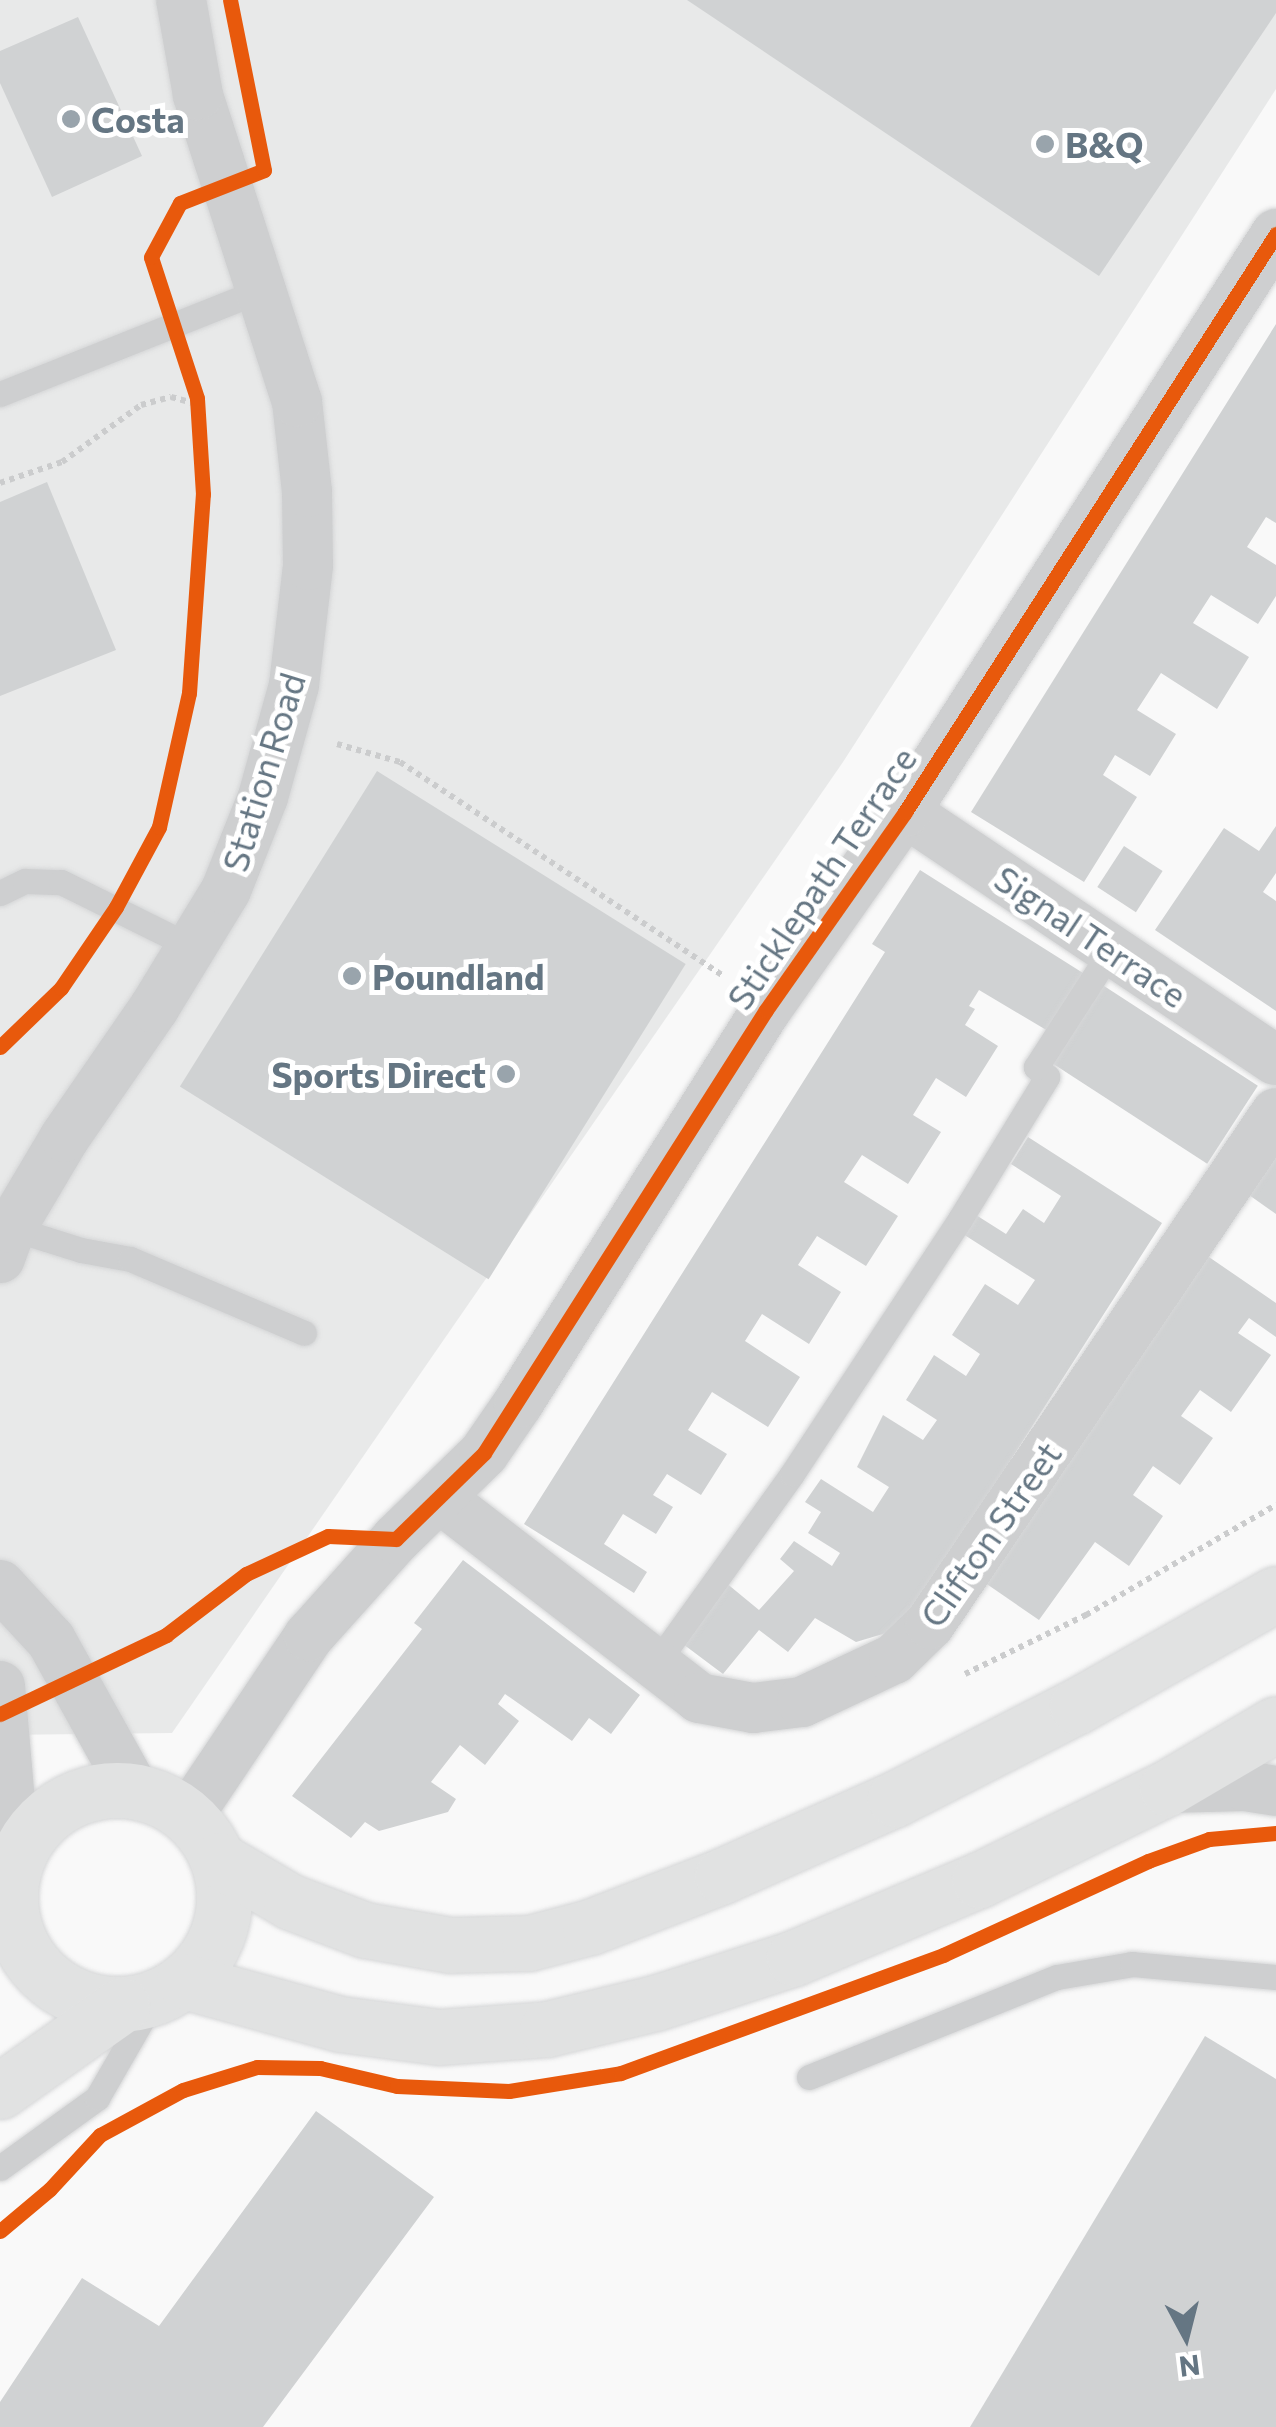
<!DOCTYPE html>
<style>
body{margin:0}
#map{position:relative;width:1276px;height:2427px;overflow:hidden;background:#f9f9f9;font-family:Commissioner,sans-serif}
div>[style]{position:absolute}
.built>*{inset:0;background:#e8e9e9}
.building>*{inset:0;background:#d0d2d3;transform-origin:0 0}
.path>*{height:6px;margin-top:-3px;transform-origin:0;background:repeating-linear-gradient(90deg,#cbcccd 0 5px,transparent 0 10px)}
.roads{filter:drop-shadow(0 0 2px #d5d6d7) drop-shadow(0 0 2px #d5d6d7)}
.lane>*{height:25px;margin:-12.5px;padding:0 12.5px;transform-origin:12.5px;border-radius:12.5px;background:#cecfd0}
.street>*{height:50px;margin:-25px;padding:0 25px;transform-origin:25px;border-radius:25px;background:#cecfd0}
.primary>*{height:55px;margin:-27.5px;padding:0 27.5px;transform-origin:27.5px;border-radius:27.5px;background:#e1e2e2}
.primary>.ring{margin:-27.5px;padding:0;box-sizing:content-box;background:none;border:55px solid #e1e2e2;border-radius:50%}
.cycleway>*{height:15px;margin:-7.5px;padding:0 7.5px;transform-origin:7.5px;border-radius:7.5px;background:#e8590c}
.dots>*{width:28px;height:28px;translate:-50% -50%;box-sizing:border-box;border:5px solid #fff;border-radius:50%}
span{translate:-50% -50%;white-space:nowrap;text-align:center;line-height:1.15;-webkit-text-stroke:10px #fff;paint-order:stroke}
.poi-label{font-size:35px;color:#657683;font-weight:700}
.left{translate:0 -50%;text-align:left}
.right{translate:-100% -50%;text-align:right}
.street-label{font-size:35px;color:#657683}
.north{position:absolute;left:1136px;top:2287px;width:100px;height:100px;-webkit-text-stroke:8px #fff;paint-order:stroke;rotate:173deg;font-size:28px;font-weight:700;line-height:40px;text-align:center;color:#657683}
.north::after{content:'';display:block;margin:auto;width:35px;height:45px;background:#657683;clip-path:polygon(50% 0,100% 100%,50% 72%,0 100%)}
</style>
<div id="map">
<div class="built">
<i style="clip-path:polygon(0 0,1276px 0,1276px 89px,843px 762px,172px 1733px,0 1735px)"></i>
</div>
<div class="building">
<i style="clip-path:polygon(687px 0,1276px 0,1276px 13px,1099px 276px)"></i>
<i style="clip-path:polygon(78px 17px,142px 156px,52px 197px,0 83px,0 51px)"></i>
<i style="clip-path:polygon(1276px 324px,1276px 523px,1266px 517px,1247px 547px,1276px 565px,1276px 596px,1258px 624px,1211px 595px,1193px 623px,1249px 657px,1217px 709px,1161px 673px,1137px 710px,1176px 734px,1150px 776px,1115px 755px,1103px 775px,1137px 797px,1084px 882px,971px 812px)"></i>
<i style="clip-path:polygon(47px 482px,116px 650px,0 696px,0 502px)"></i>
<i style="left:377px;top:771px;width:364px;height:372px;rotate:32deg"></i>
<i style="clip-path:polygon(1276px 826px,1276px 873px,1263px 892px,1276px 901px,1276px 1011px,1155px 930px,1224px 828px,1259px 851px)"></i>
<i style="left:1124px;top:846px;width:46px;height:49px;rotate:33deg"></i>
<i style="clip-path:polygon(920px 870px,1083px 973px,1048px 1031px,979px 990px,969px 1006px,975px 1009px,965px 1025px,998px 1046px,966px 1097px,936px 1078px,913px 1115px,941px 1132px,908px 1184px,862px 1155px,844px 1182px,898px 1216px,866px 1266px,817px 1236px,798px 1265px,841px 1292px,809px 1344px,762px 1314px,745px 1341px,800px 1377px,768px 1427px,712px 1392px,688px 1430px,727px 1454px,701px 1495px,667px 1474px,653px 1495px,673px 1507px,656px 1534px,623px 1514px,604px 1544px,647px 1572px,634px 1593px,524px 1524px,885px 952px,872px 944px)"></i>
<i style="left:1101px;top:984px;width:187px;height:93px;rotate:33deg"></i>
<i style="clip-path:polygon(1028px 1137px,1162px 1223px,932px 1583px,893px 1631px,856px 1642px,815px 1618px,788px 1652px,759px 1630px,723px 1674px,679px 1641px,725px 1582px,759px 1610px,794px 1571px,780px 1559px,794px 1541px,832px 1566px,840px 1553px,808px 1533px,821px 1512px,805px 1502px,821px 1479px,873px 1512px,889px 1487px,857px 1467px,883px 1415px,923px 1440px,937px 1420px,906px 1400px,934px 1355px,966px 1376px,980px 1354px,952px 1335px,985px 1284px,1018px 1305px,1035px 1280px,963px 1234px,976px 1215px,1006px 1234px,1023px 1209px,1044px 1223px,1061px 1196px,1011px 1164px)"></i>
<i style="clip-path:polygon(1276px 1141px,1276px 1214px,1242px 1190px)"></i>
<i style="clip-path:polygon(1206px 1255px,1276px 1303px,1276px 1337px,1249px 1318px,1238px 1333px,1271px 1355px,1231px 1412px,1200px 1390px,1181px 1416px,1213px 1438px,1180px 1485px,1153px 1466px,1133px 1495px,1163px 1516px,1129px 1566px,1095px 1542px,1039px 1620px,978px 1578px)"></i>
<i style="clip-path:polygon(463px 1560px,640px 1695px,611px 1734px,589px 1718px,572px 1741px,505px 1694px,498px 1704px,519px 1721px,485px 1765px,460px 1745px,431px 1782px,456px 1799px,448px 1812px,379px 1831px,365px 1822px,351px 1838px,292px 1796px,422px 1629px,414px 1623px)"></i>
<i style="clip-path:polygon(1205px 2036px,1276px 2079px,1276px 2427px,970px 2427px)"></i>
<i style="clip-path:polygon(316px 2111px,434px 2197px,263px 2427px,0 2427px,0 2402px,82px 2278px,159px 2326px)"></i>
</div>
<div class="path">
<i style="left:0;top:483px;width:65px;rotate:-18.7deg"></i>
<i style="left:62px;top:462px;width:97px;rotate:-35.8deg"></i>
<i style="left:141px;top:405px;width:31px;rotate:-15deg"></i>
<i style="left:171px;top:397px;width:27px;rotate:15deg"></i>
<i style="left:337px;top:744px;width:66px;rotate:15.9deg"></i>
<i style="left:400px;top:762px;width:387px;rotate:33.5deg"></i>
<i style="left:965px;top:1674px;width:135px;rotate:-26deg"></i>
<i style="left:1086px;top:1615px;width:220px;rotate:-30.1deg"></i>
</div>
<div class="roads">
<div class="lane">
<i style="left:0;top:394px;width:284px;rotate:-21.7deg"></i>
<i style="left:0;top:893px;width:28px;rotate:-26deg"></i>
<i style="left:25px;top:881px;width:36px;rotate:2deg"></i>
<i style="left:61px;top:882px;width:146px;rotate:26.4deg"></i>
<i style="left:11px;top:1228px;width:73px;rotate:17.4deg"></i>
<i style="left:81px;top:1250px;width:50px;rotate:10.4deg"></i>
<i style="left:130px;top:1259px;width:189px;rotate:23deg"></i>
<i style="left:657px;top:1662px;width:231px;rotate:-54.3deg"></i>
<i style="left:792px;top:1474px;width:305px;rotate:-56.6deg"></i>
<i style="left:960px;top:1219px;width:167px;rotate:-58.5deg"></i>
<i style="left:1047px;top:1077px;width:15px;rotate:-138deg"></i>
<i style="left:1036px;top:1067px;width:140px;rotate:-57.2deg"></i>
<i style="left:809px;top:2077px;width:267px;rotate:-22deg"></i>
<i style="left:1057px;top:1977px;width:76px;rotate:-9.8deg"></i>
<i style="left:1132px;top:1964px;width:145px;rotate:5.2deg"></i>
<i style="left:0;top:2168px;width:120px;rotate:-35.8deg"></i>
<i style="left:97px;top:2098px;width:116px;rotate:-60.1deg"></i>
</div>
<div class="street">
<i style="left:905px;top:812px;width:446px;rotate:33.8deg"></i>
<i style="left:0;top:1258px;width:32px;rotate:-70deg"></i>
<i style="left:11px;top:1228px;width:106px;rotate:-59.3deg"></i>
<i style="left:65px;top:1137px;width:157px;rotate:-55.4deg"></i>
<i style="left:154px;top:1008px;width:138px;rotate:-58.6deg"></i>
<i style="left:226px;top:890px;width:100px;rotate:-68.3deg"></i>
<i style="left:263px;top:797px;width:116px;rotate:-74.5deg"></i>
<i style="left:294px;top:685px;width:121px;rotate:-83.3deg"></i>
<i style="left:308px;top:565px;width:73px;rotate:-90.8deg"></i>
<i style="left:307px;top:492px;width:91px;rotate:-96.3deg"></i>
<i style="left:297px;top:402px;width:323px;rotate:-107.9deg"></i>
<i style="left:198px;top:95px;width:97px;rotate:-100.1deg"></i>
<i style="left:441px;top:1499px;width:326px;rotate:37.6deg"></i>
<i style="left:699px;top:1698px;width:55px;rotate:10.5deg"></i>
<i style="left:753px;top:1708px;width:49px;rotate:-7deg"></i>
<i style="left:802px;top:1702px;width:102px;rotate:-25.1deg"></i>
<i style="left:894px;top:1659px;width:50px;rotate:-44.2deg"></i>
<i style="left:930px;top:1624px;width:617px;rotate:-55.9deg"></i>
<i style="left:0;top:1585px;width:75px;rotate:47.2deg"></i>
<i style="left:51px;top:1640px;width:171px;rotate:61deg"></i>
<i style="left:0;top:1686px;width:177px;rotate:85.1deg"></i>
<i style="left:1167px;top:1788px;width:78px;rotate:-1.5deg"></i>
<i style="left:1245px;top:1786px;width:31px;rotate:9deg"></i>
<i style="left:188px;top:1816px;width:217px;rotate:-56.1deg"></i>
<i style="left:309px;top:1636px;width:130px;rotate:-48.1deg"></i>
<i style="left:396px;top:1539px;width:123px;rotate:-44.3deg"></i>
<i style="left:484px;top:1453px;width:62px;rotate:-55.5deg"></i>
<i style="left:519px;top:1402px;width:463px;rotate:-57.8deg"></i>
<i style="left:766px;top:1010px;width:242px;rotate:-54.9deg"></i>
<i style="left:905px;top:812px;width:687px;rotate:-57.3deg"></i>
</div>
<div class="primary">
<i class="ring" style="left:10px;top:1790px;width:159px;height:159px"></i>
<i style="left:219px;top:1860px;width:83px;rotate:30.3deg"></i>
<i style="left:291px;top:1902px;width:79px;rotate:20.7deg"></i>
<i style="left:365px;top:1930px;width:86px;rotate:10deg"></i>
<i style="left:450px;top:1945px;width:79px;rotate:-1.5deg"></i>
<i style="left:529px;top:1943px;width:63px;rotate:-14.7deg"></i>
<i style="left:590px;top:1927px;width:142px;rotate:-21.1deg"></i>
<i style="left:722px;top:1876px;width:189px;rotate:-24deg"></i>
<i style="left:895px;top:1799px;width:204px;rotate:-27.1deg"></i>
<i style="left:1077px;top:1706px;width:228px;rotate:-29.4deg"></i>
<i style="left:184px;top:1981px;width:162px;rotate:15.4deg"></i>
<i style="left:340px;top:2024px;width:100px;rotate:7.5deg"></i>
<i style="left:439px;top:2037px;width:108px;rotate:-4.2deg"></i>
<i style="left:547px;top:2029px;width:111px;rotate:-13.5deg"></i>
<i style="left:655px;top:2003px;width:146px;rotate:-17.9deg"></i>
<i style="left:794px;top:1958px;width:201px;rotate:-22.9deg"></i>
<i style="left:979px;top:1880px;width:209px;rotate:-26.1deg"></i>
<i style="left:1167px;top:1788px;width:126px;rotate:-30.4deg"></i>
<i style="left:0;top:2091px;width:149px;rotate:-35.2deg"></i>
</div>
</div>
<div class="cycleway">
<i style="left:0;top:1047px;width:85px;rotate:-44deg"></i>
<i style="left:61px;top:988px;width:98px;rotate:-55.8deg"></i>
<i style="left:116px;top:907px;width:91px;rotate:-61.7deg"></i>
<i style="left:159px;top:827px;width:137px;rotate:-77.4deg"></i>
<i style="left:189px;top:693px;width:199px;rotate:-86deg"></i>
<i style="left:203px;top:494px;width:96px;rotate:-93.6deg"></i>
<i style="left:197px;top:398px;width:148px;rotate:-108.1deg"></i>
<i style="left:151px;top:257px;width:61px;rotate:-61.8deg"></i>
<i style="left:180px;top:203px;width:90px;rotate:-21.4deg"></i>
<i style="left:264px;top:170px;width:173px;rotate:-101.3deg"></i>
<i style="left:0;top:1714px;width:184px;rotate:-25.4deg"></i>
<i style="left:166px;top:1635px;width:101px;rotate:-37.3deg"></i>
<i style="left:246px;top:1574px;width:90px;rotate:-24.9deg"></i>
<i style="left:328px;top:1536px;width:68px;rotate:2.5deg"></i>
<i style="left:396px;top:1539px;width:123px;rotate:-44.3deg"></i>
<i style="left:484px;top:1453px;width:525px;rotate:-57.52deg"></i>
<i style="left:766px;top:1010px;width:242px;rotate:-54.9deg"></i>
<i style="left:905px;top:812px;width:687px;rotate:-57.3deg"></i>
<i style="left:0;top:2231px;width:65px;rotate:-40deg"></i>
<i style="left:50px;top:2189px;width:74px;rotate:-47.2deg"></i>
<i style="left:100px;top:2135px;width:94px;rotate:-28.5deg"></i>
<i style="left:183px;top:2090px;width:77px;rotate:-17.3deg"></i>
<i style="left:257px;top:2067px;width:63px;rotate:0.9deg"></i>
<i style="left:320px;top:2068px;width:79px;rotate:13.2deg"></i>
<i style="left:397px;top:2086px;width:112px;rotate:2.6deg"></i>
<i style="left:509px;top:2091px;width:113px;rotate:-9.1deg"></i>
<i style="left:621px;top:2073px;width:343px;rotate:-20.1deg"></i>
<i style="left:943px;top:1955px;width:226px;rotate:-24.6deg"></i>
<i style="left:1148px;top:1861px;width:65px;rotate:-19.8deg"></i>
<i style="left:1209px;top:1839px;width:67px;rotate:-5.1deg"></i>
</div>
<div class="dots">
<i style="left:71px;top:119px;background:#99a4ac"></i>
<i style="left:1045px;top:144px;background:#99a4ac"></i>
<i style="left:352px;top:976px;background:#99a4ac"></i>
<i style="left:506px;top:1074px;background:#99a4ac"></i>
</div>
<div class="poi-label">
<span class="left" style="left:91px;top:119px">Costa</span>
<span class="left" style="left:1065px;top:144px">B&amp;Q</span>
<span class="left" style="left:372px;top:976px">Poundland</span>
<span class="right" style="left:486px;top:1074px">Sports Direct</span>
</div>
<div class="street-label">
<span style="left:263px;top:772px;rotate:-73deg">Station Road</span>
<span style="left:821px;top:878px;rotate:-56deg">Sticklepath Terrace</span>
<span style="left:1091px;top:936px;rotate:34deg">Signal Terrace</span>
<span style="left:990px;top:1534px;rotate:-55deg">Clifton Street</span>
</div>
<div class="north">N</div>
</div>
